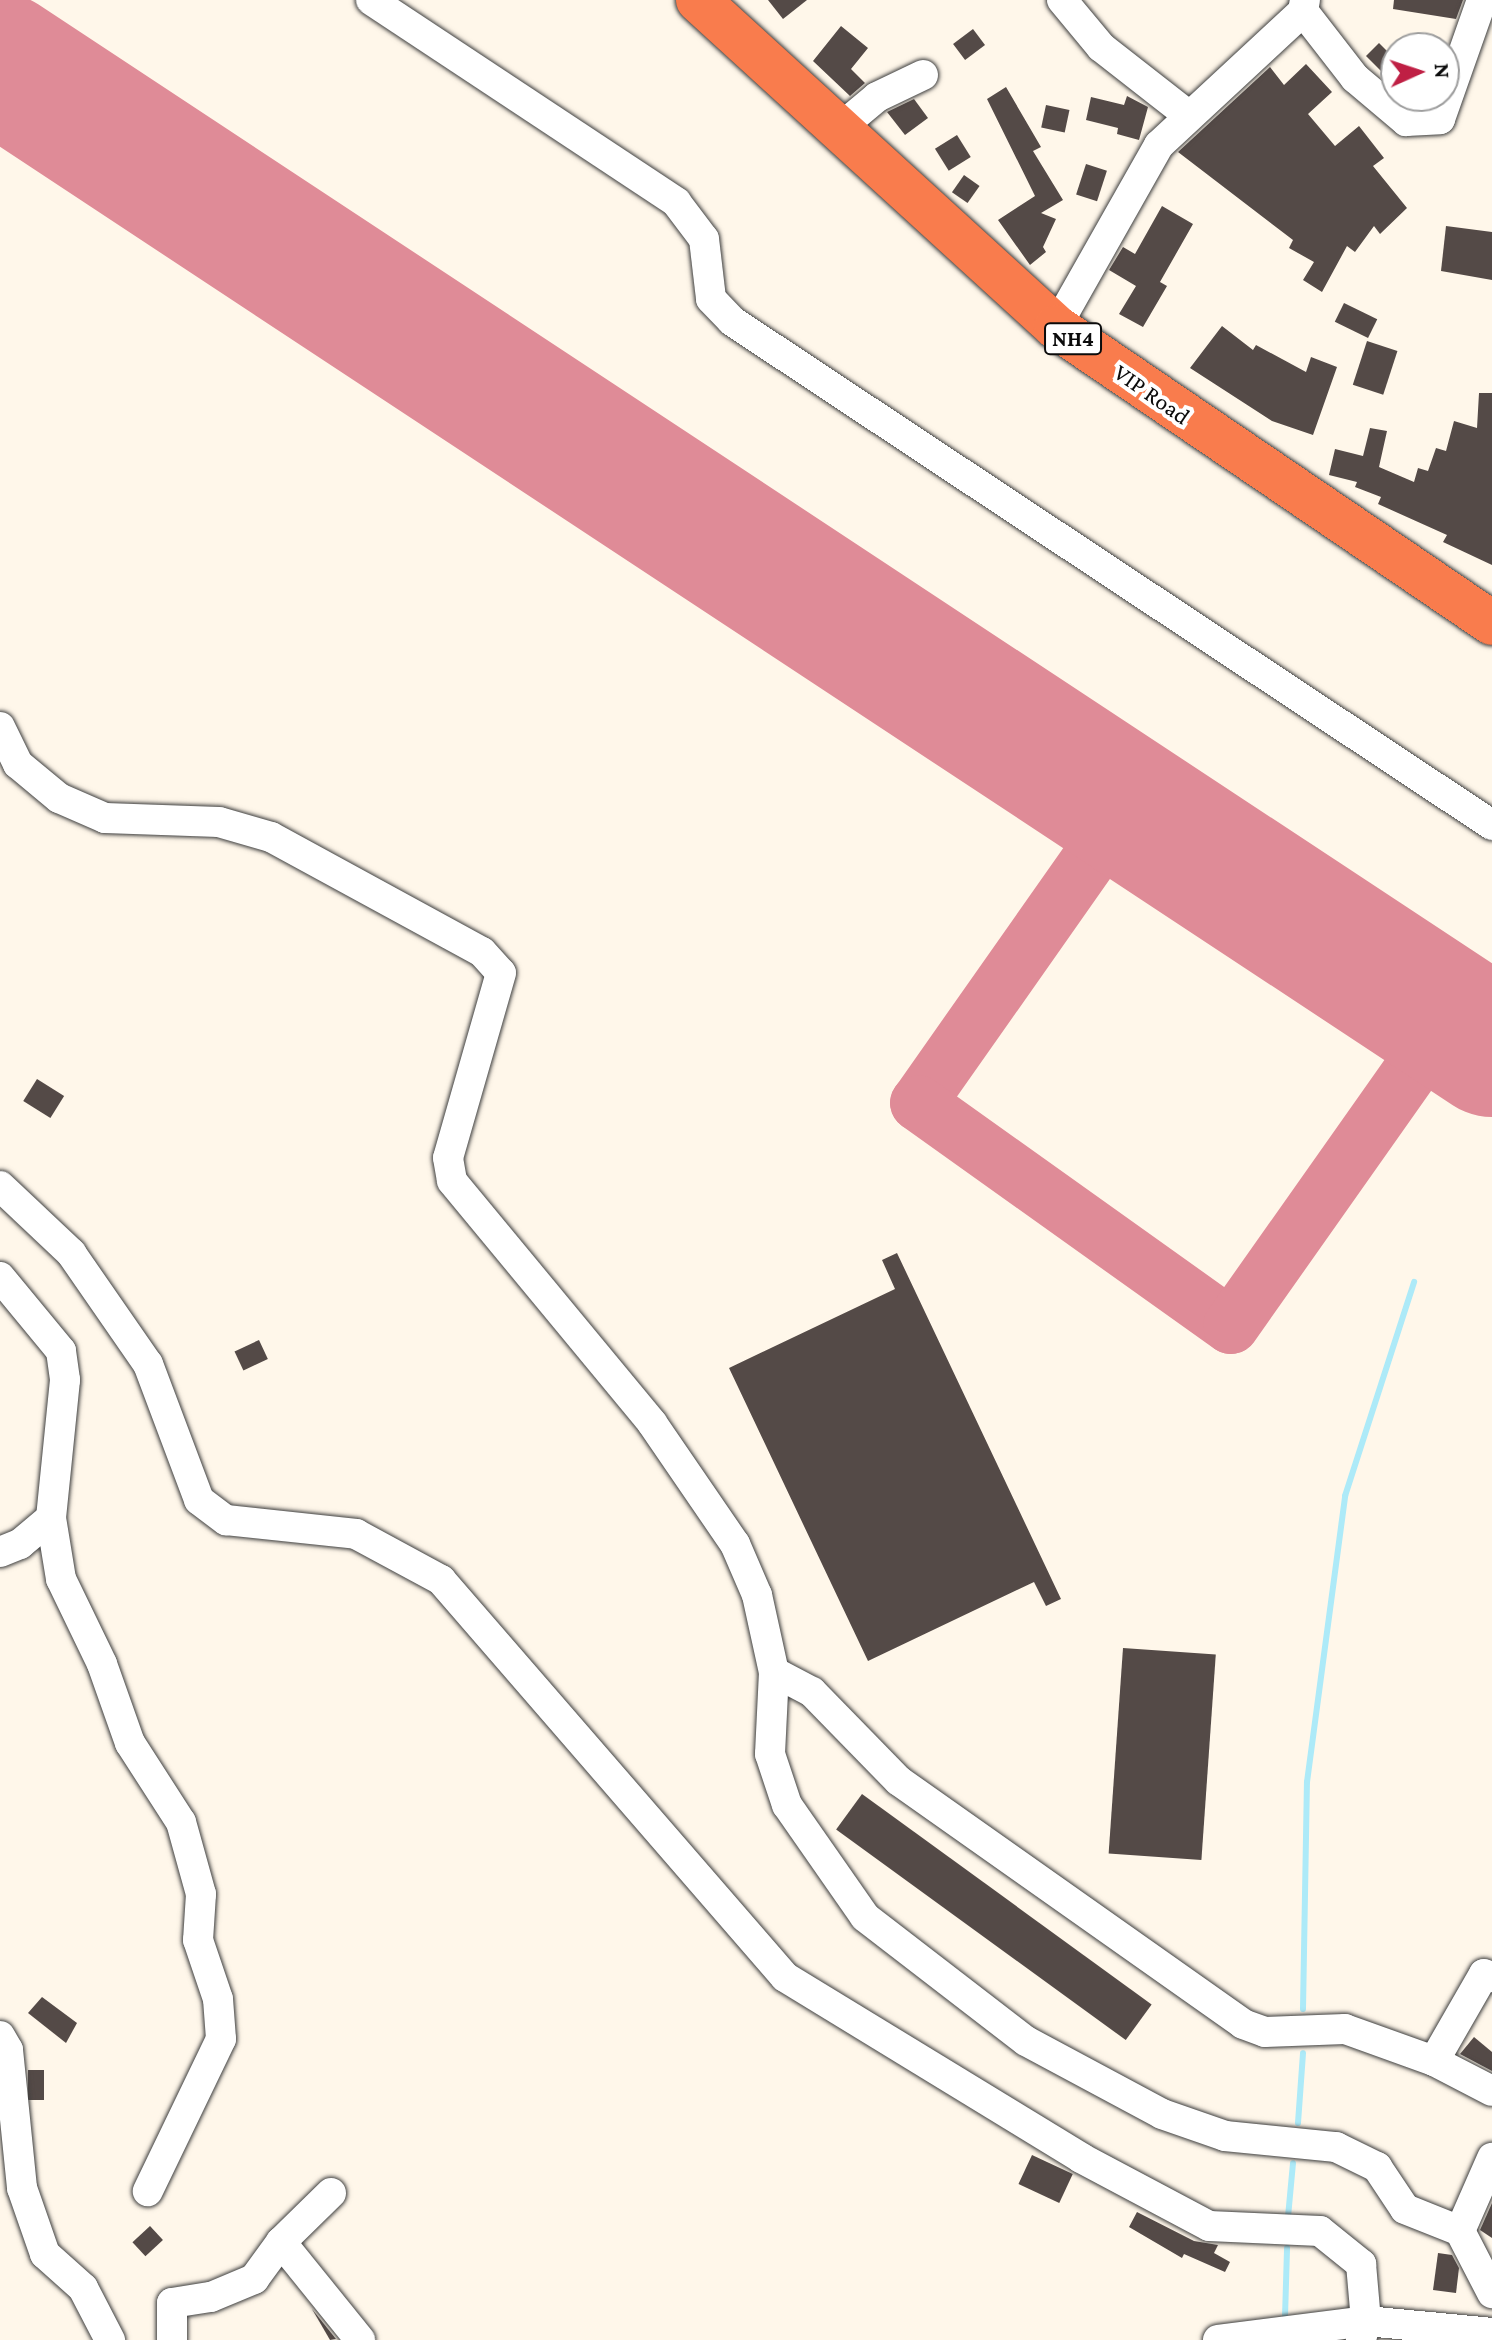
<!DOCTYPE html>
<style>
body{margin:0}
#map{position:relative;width:1492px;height:2340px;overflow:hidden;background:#fff7ea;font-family:"Crimson Pro",serif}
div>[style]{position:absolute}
.stream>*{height:6px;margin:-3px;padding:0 3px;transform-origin:3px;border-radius:3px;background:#adeaf8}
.taxiway>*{height:56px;margin:-28px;padding:0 28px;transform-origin:28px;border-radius:28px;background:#df8b97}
.runway>*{height:140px;margin:-70px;padding:0 70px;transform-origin:70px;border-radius:70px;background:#df8b97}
.building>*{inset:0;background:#544a47;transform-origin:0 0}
.roads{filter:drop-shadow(0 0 2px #3e3e3e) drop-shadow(0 0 2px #3e3e3e)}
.minor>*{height:30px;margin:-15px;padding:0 15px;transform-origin:15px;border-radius:15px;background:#fff}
.highway>*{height:44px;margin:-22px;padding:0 22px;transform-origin:22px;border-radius:22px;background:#f97c4d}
span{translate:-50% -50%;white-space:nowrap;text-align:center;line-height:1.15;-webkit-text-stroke:8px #fff;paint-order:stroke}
.shield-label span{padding:2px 6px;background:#fff;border:2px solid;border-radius:6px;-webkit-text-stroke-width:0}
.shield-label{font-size:22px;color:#0b0b0b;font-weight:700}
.street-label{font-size:24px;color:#0b0b0b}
.north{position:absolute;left:1380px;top:32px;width:80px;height:80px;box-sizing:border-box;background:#fff;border:2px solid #9d9d9d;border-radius:50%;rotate:87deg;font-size:22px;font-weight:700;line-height:32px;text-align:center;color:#0b0b0b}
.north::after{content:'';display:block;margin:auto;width:28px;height:36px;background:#bf1f44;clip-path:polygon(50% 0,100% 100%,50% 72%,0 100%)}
</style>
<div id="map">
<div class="stream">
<i style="left:1303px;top:2009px;width:227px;rotate:-89deg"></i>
<i style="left:1307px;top:1782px;width:289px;rotate:-82.4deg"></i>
<i style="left:1345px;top:1496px;width:225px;rotate:-72.1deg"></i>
<i style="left:1298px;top:2123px;width:70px;rotate:-85.9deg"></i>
<i style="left:1288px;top:2217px;width:54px;rotate:-84.7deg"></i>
<i style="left:1285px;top:2317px;width:69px;rotate:-88.3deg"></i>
</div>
<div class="taxiway">
<i style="left:1127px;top:806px;width:363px;rotate:125.1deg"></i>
<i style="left:918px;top:1103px;width:384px;rotate:35.5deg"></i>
<i style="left:1231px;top:1326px;width:377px;rotate:-54.8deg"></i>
</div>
<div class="runway">
<i style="left:0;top:63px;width:1787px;rotate:33.41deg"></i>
</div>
<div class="building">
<i style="clip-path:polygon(768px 0,807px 0,783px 19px)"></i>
<i style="clip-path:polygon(1394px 0,1463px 0,1456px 19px,1393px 9px)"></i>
<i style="clip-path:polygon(841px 26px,868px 48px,851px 69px,865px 83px,850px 96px,813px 61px)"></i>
<i style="left:973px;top:29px;width:20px;height:25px;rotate:53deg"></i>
<i style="clip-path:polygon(1379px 43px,1396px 60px,1396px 86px,1366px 56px)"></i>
<i style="clip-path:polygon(1306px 64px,1332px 92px,1308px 114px,1335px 146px,1359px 126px,1384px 158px,1373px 166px,1407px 208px,1380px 234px,1374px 226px,1355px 252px,1347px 246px,1322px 292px,1303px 280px,1314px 262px,1289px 248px,1293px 240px,1178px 152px,1270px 67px,1284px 85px)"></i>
<i style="clip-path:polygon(1006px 87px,1041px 147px,1033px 151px,1063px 200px,1041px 213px,1056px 219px,1043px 247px,1046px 252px,1030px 265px,998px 220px,1035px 196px,987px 99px)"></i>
<i style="clip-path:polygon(1127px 96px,1148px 107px,1139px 140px,1117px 134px,1118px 128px,1086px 120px,1091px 97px,1124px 105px)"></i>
<i style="clip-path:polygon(914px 99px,928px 118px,905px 135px,887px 112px)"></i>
<i style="left:1046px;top:105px;width:24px;height:23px;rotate:12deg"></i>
<i style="left:957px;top:135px;width:26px;height:26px;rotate:58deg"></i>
<i style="left:1086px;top:164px;width:22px;height:32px;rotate:18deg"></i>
<i style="left:964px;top:175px;width:19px;height:21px;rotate:35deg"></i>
<i style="clip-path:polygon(1162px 206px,1193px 224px,1160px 282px,1167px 286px,1143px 327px,1119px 314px,1136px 286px,1109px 270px,1123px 247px,1135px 254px)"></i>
<i style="clip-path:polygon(1446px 226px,1492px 232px,1492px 280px,1441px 271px)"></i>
<i style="left:1344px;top:303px;width:37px;height:21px;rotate:26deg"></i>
<i style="clip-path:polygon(1222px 326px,1253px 350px,1256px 345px,1306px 372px,1311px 357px,1337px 367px,1313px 435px,1272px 421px,1190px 368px)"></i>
<i style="left:1367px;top:341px;width:32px;height:46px;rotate:18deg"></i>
<i style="clip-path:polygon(1479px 393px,1492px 393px,1492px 565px,1443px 542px,1447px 535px,1378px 504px,1381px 497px,1355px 487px,1357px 482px,1329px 475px,1335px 449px,1363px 456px,1370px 428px,1387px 431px,1379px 467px,1414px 482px,1418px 468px,1428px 471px,1436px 448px,1446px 451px,1454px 421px,1477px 428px)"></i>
<i style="left:37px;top:1079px;width:32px;height:26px;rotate:32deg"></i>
<i style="clip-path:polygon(897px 1253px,1061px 1599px,1046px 1606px,1034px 1582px,868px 1661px,729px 1368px,895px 1289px,882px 1260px)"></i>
<i style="left:259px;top:1340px;width:21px;height:27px;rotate:65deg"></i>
<i style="left:1123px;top:1648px;width:93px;height:206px;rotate:4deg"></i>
<i style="left:862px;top:1794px;width:358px;height:44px;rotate:36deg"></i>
<i style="clip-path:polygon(42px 1997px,77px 2023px,66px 2043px,28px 2013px)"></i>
<i style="clip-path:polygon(1474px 2037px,1492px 2052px,1492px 2071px,1460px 2054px)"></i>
<i style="left:28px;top:2070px;width:16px;height:30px"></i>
<i style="left:1032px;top:2155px;width:45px;height:32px;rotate:25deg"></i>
<i style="clip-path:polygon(1492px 2203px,1492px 2238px,1480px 2230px)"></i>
<i style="clip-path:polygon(1137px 2212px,1194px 2241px,1218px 2245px,1214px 2253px,1230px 2262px,1225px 2272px,1184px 2254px,1182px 2258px,1129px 2227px)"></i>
<i style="left:150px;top:2226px;width:19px;height:24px;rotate:47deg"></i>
<i style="clip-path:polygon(1438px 2253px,1452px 2255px,1459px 2268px,1456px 2293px,1433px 2290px)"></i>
<i style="clip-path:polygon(312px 2309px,336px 2339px,330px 2340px)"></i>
</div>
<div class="roads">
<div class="minor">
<i style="left:371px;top:0;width:366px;rotate:33.5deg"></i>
<i style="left:676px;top:202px;width:46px;rotate:52.9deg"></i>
<i style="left:704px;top:239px;width:60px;rotate:83.3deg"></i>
<i style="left:711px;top:299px;width:30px;rotate:46deg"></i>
<i style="left:732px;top:321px;width:912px;rotate:33.55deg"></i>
<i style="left:1062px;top:0;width:61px;rotate:50.3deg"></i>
<i style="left:1101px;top:47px;width:110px;rotate:38deg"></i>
<i style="left:1303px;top:11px;width:85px;rotate:52.2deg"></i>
<i style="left:1355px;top:78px;width:67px;rotate:40.1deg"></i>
<i style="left:1406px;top:121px;width:34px;rotate:-3deg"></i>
<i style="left:1440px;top:119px;width:126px;rotate:-70.6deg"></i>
<i style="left:840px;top:128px;width:48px;rotate:-40deg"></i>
<i style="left:877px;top:97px;width:51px;rotate:-25.6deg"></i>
<i style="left:1056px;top:327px;width:209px;rotate:-60.5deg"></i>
<i style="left:1159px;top:145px;width:197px;rotate:-42.9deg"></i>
<i style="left:1303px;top:11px;width:11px;rotate:-80deg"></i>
<i style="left:0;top:727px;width:41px;rotate:64.1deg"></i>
<i style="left:18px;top:764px;width:53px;rotate:39.7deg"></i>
<i style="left:59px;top:798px;width:50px;rotate:23.5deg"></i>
<i style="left:105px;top:818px;width:114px;rotate:2deg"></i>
<i style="left:219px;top:822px;width:54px;rotate:16.1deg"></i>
<i style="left:271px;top:837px;width:240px;rotate:28.6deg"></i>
<i style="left:482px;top:952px;width:28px;rotate:48deg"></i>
<i style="left:501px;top:973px;width:192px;rotate:106deg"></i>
<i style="left:448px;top:1158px;width:23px;rotate:80deg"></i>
<i style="left:452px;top:1181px;width:314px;rotate:50.4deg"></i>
<i style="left:652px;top:1423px;width:147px;rotate:55.6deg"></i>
<i style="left:735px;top:1544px;width:56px;rotate:66.7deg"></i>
<i style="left:757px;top:1595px;width:79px;rotate:77.6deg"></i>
<i style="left:774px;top:1672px;width:82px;rotate:92.8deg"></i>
<i style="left:770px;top:1754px;width:54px;rotate:71.6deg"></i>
<i style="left:787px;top:1805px;width:136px;rotate:55.1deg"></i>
<i style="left:865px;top:1917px;width:203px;rotate:37.6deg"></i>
<i style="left:1026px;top:2041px;width:154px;rotate:28.2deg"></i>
<i style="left:1162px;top:2114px;width:67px;rotate:19.2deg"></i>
<i style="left:1225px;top:2136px;width:112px;rotate:5.7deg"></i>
<i style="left:1336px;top:2147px;width:46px;rotate:26deg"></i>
<i style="left:1377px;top:2167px;width:50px;rotate:56.3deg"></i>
<i style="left:1405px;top:2209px;width:59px;rotate:21.8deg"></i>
<i style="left:1460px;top:2231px;width:70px;rotate:62.7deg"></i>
<i style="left:0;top:1186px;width:98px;rotate:43.3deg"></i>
<i style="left:71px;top:1253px;width:135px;rotate:55.3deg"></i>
<i style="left:148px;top:1364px;width:145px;rotate:69.4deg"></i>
<i style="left:199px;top:1500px;width:34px;rotate:37deg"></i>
<i style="left:226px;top:1520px;width:131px;rotate:6.1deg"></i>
<i style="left:356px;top:1534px;width:97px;rotate:28.4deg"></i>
<i style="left:441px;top:1580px;width:525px;rotate:49.09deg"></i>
<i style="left:785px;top:1977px;width:347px;rotate:31.4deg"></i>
<i style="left:1081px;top:2158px;width:145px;rotate:28deg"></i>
<i style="left:1209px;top:2226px;width:111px;rotate:2.6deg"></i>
<i style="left:1320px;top:2231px;width:53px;rotate:38.8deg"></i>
<i style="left:1361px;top:2264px;width:57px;rotate:85deg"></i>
<i style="left:1366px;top:2321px;width:20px;rotate:105deg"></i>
<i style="left:0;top:1277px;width:96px;rotate:50.5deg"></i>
<i style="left:61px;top:1351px;width:29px;rotate:82deg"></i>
<i style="left:65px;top:1380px;width:139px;rotate:95.8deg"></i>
<i style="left:51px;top:1518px;width:62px;rotate:80.7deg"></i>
<i style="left:61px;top:1579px;width:94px;rotate:64.2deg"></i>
<i style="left:102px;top:1664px;width:84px;rotate:70.5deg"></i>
<i style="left:130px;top:1743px;width:94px;rotate:57.2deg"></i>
<i style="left:181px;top:1822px;width:75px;rotate:74.5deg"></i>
<i style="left:201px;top:1894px;width:46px;rotate:93.7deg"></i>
<i style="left:198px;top:1940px;width:62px;rotate:71.3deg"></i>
<i style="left:218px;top:1999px;width:40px;rotate:85.7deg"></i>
<i style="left:221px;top:2039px;width:169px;rotate:115.7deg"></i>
<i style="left:0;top:1552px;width:22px;rotate:-22deg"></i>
<i style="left:20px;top:1544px;width:40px;rotate:-40deg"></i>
<i style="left:774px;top:1672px;width:43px;rotate:27.8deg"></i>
<i style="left:812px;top:1692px;width:124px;rotate:45.7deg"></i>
<i style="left:899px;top:1781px;width:421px;rotate:35.2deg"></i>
<i style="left:1243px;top:2024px;width:23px;rotate:20deg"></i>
<i style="left:1265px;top:2032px;width:80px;rotate:-2.1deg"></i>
<i style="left:1345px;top:2029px;width:95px;rotate:19.8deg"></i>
<i style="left:1434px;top:2061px;width:65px;rotate:27.3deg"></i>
<i style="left:0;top:2036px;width:16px;rotate:60deg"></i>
<i style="left:8px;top:2050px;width:139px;rotate:84.2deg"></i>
<i style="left:22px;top:2188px;width:70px;rotate:70.8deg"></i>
<i style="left:45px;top:2254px;width:51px;rotate:41.8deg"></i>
<i style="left:83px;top:2288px;width:59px;rotate:62.6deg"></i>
<i style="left:1434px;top:2061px;width:100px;rotate:-60.1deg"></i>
<i style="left:1484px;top:1974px;width:9px;rotate:21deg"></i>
<i style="left:1460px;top:2231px;width:80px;rotate:-66.3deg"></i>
<i style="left:281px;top:2242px;width:126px;rotate:51.1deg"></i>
<i style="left:172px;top:2340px;width:37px;rotate:-90deg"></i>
<i style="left:172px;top:2303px;width:39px;rotate:-9deg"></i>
<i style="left:211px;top:2297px;width:47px;rotate:-22.7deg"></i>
<i style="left:254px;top:2279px;width:46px;rotate:-53.9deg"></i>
<i style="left:281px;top:2242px;width:70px;rotate:-44.4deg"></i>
<i style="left:1218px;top:2340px;width:149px;rotate:-7.3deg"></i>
<i style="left:1366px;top:2321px;width:127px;rotate:5.4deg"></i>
</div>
<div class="highway">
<i style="left:698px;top:0;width:485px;rotate:42.4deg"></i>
<i style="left:1056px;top:327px;width:527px;rotate:34.17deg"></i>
</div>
</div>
<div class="shield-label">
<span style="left:1073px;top:339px">NH4</span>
</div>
<div class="street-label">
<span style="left:1152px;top:394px;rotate:35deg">VIP Road</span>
</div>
<div class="north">N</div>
</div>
